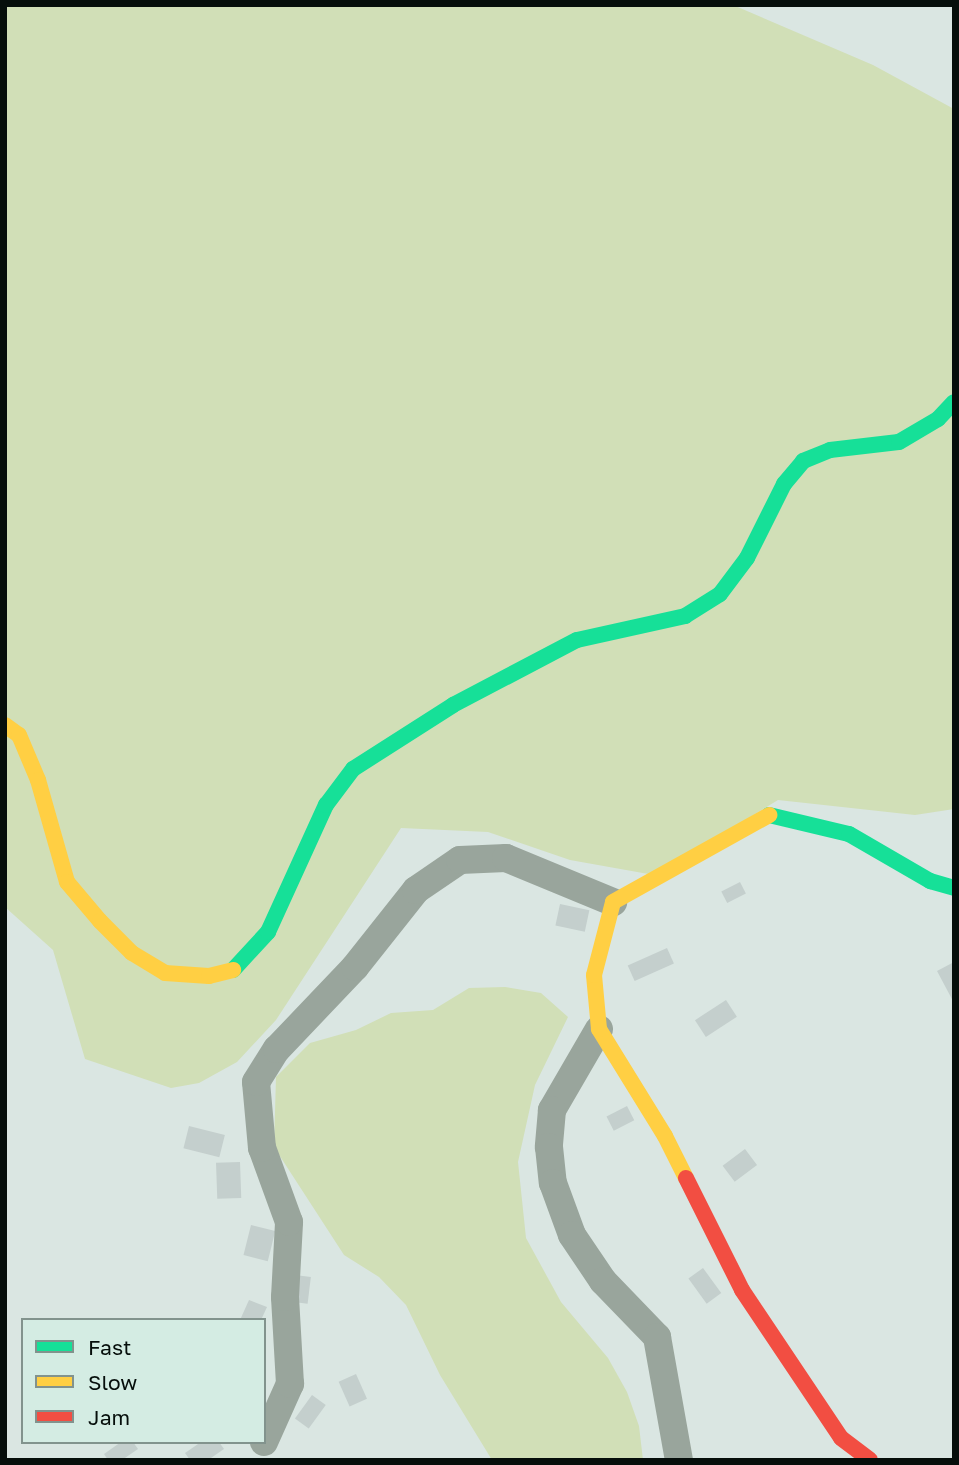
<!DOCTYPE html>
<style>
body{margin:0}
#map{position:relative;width:959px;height:1465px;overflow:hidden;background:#dae6e2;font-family:"Golos Text",sans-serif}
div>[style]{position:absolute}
.green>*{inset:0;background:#d1dfb7}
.building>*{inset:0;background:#c4cfcd;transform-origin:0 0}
.street>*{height:28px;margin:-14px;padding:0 14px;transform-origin:14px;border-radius:14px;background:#99a59c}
.fast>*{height:16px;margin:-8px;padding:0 8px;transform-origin:8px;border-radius:8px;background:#16e098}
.slow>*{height:16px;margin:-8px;padding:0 8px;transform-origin:8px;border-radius:8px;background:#ffcf43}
.jam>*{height:16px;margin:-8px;padding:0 8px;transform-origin:8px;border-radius:8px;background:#f24e42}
span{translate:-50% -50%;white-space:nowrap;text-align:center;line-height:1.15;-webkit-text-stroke:6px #d4ece3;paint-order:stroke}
.frame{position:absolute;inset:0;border:7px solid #060e0b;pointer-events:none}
.legend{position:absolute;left:21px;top:1318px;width:245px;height:126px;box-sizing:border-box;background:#d4ece3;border:2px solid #82938d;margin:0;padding:9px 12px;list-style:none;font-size:21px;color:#060e0b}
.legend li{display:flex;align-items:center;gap:14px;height:35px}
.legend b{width:35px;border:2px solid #82938d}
</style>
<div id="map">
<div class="green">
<i style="clip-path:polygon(5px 5px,733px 5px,873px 65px,954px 109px,954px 809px,915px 815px,778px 800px,654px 875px,570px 860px,488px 832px,401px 828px,276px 1020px,237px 1062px,199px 1083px,171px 1088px,85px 1059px,53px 950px,5px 907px)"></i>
<i style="clip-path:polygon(505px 987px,541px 993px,568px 1017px,535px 1085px,518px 1162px,526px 1238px,561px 1302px,608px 1358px,627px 1392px,639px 1426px,643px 1460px,492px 1460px,440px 1375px,406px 1305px,379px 1277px,344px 1255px,274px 1147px,276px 1077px,310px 1043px,356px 1030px,391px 1013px,433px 1010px,469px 988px)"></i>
</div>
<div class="building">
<i style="left:740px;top:882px;width:13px;height:21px;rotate:63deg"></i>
<i style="left:560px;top:904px;width:30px;height:22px;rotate:12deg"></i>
<i style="left:667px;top:948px;width:17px;height:43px;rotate:66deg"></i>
<i style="clip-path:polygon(954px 962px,954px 1003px,937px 971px)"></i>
<i style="left:726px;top:1000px;width:20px;height:37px;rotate:57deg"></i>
<i style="left:627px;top:1106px;width:16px;height:23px;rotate:63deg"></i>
<i style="left:189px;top:1126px;width:37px;height:23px;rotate:14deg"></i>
<i style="left:745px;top:1149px;width:20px;height:28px;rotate:53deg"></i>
<i style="left:240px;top:1162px;width:36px;height:24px;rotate:88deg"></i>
<i style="left:251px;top:1225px;width:25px;height:31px;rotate:14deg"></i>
<i style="left:703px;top:1268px;width:31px;height:18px;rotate:54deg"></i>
<i style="left:295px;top:1275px;width:16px;height:27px;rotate:7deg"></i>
<i style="clip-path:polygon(249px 1300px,267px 1307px,261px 1320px,240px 1320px)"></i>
<i style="left:356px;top:1374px;width:27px;height:19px;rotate:66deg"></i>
<i style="left:312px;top:1395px;width:17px;height:29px;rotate:36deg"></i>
<i style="clip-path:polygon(121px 1442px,133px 1442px,138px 1449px,122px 1460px,108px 1460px,104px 1454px)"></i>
<i style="clip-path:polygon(201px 1442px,219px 1442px,224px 1449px,208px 1460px,190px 1460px,185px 1453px)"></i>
</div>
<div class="street">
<i style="left:599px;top:1029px;width:94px;rotate:120.1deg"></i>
<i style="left:552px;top:1110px;width:37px;rotate:95deg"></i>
<i style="left:549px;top:1147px;width:36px;rotate:84deg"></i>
<i style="left:553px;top:1183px;width:55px;rotate:69.9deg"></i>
<i style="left:572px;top:1235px;width:55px;rotate:56deg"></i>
<i style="left:603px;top:1281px;width:78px;rotate:46deg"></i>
<i style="left:657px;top:1337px;width:125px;rotate:79.9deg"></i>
<i style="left:264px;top:1442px;width:64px;rotate:-65.9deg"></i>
<i style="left:290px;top:1384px;width:87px;rotate:-93.3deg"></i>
<i style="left:285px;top:1297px;width:75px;rotate:-86.9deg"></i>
<i style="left:289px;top:1222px;width:79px;rotate:-110deg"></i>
<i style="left:262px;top:1148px;width:66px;rotate:-95.2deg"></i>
<i style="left:256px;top:1082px;width:39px;rotate:-58deg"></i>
<i style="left:277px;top:1049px;width:113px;rotate:-46.4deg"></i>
<i style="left:355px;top:967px;width:98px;rotate:-51.6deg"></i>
<i style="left:416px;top:890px;width:53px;rotate:-34.3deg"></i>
<i style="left:460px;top:860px;width:46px;rotate:-2.5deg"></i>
<i style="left:506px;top:858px;width:116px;rotate:22.4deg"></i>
</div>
<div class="fast">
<i style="left:769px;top:815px;width:82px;rotate:13.4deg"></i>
<i style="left:849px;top:834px;width:94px;rotate:30.1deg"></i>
<i style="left:930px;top:881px;width:25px;rotate:16deg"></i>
<i style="left:233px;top:970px;width:52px;rotate:-47.4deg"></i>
<i style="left:268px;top:932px;width:140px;rotate:-65.5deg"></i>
<i style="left:326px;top:805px;width:45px;rotate:-53.1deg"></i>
<i style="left:353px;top:769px;width:119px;rotate:-32.6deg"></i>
<i style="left:453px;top:705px;width:140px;rotate:-27.7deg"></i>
<i style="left:577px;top:640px;width:111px;rotate:-12.5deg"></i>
<i style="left:685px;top:616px;width:41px;rotate:-32.2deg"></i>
<i style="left:720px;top:594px;width:45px;rotate:-53.1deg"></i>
<i style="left:747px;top:558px;width:83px;rotate:-63.4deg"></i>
<i style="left:784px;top:484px;width:30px;rotate:-50deg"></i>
<i style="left:803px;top:461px;width:29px;rotate:-22deg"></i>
<i style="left:830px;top:450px;width:69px;rotate:-6.6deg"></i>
<i style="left:899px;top:442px;width:45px;rotate:-30.5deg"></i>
<i style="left:938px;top:419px;width:23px;rotate:-47deg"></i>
</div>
<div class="slow">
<i style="left:5px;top:725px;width:17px;rotate:36deg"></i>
<i style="left:19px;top:735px;width:49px;rotate:67.1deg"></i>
<i style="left:38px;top:780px;width:106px;rotate:74.1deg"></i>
<i style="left:67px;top:882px;width:51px;rotate:49.8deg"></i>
<i style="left:100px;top:921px;width:45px;rotate:45deg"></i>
<i style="left:132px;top:953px;width:39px;rotate:31deg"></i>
<i style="left:165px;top:973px;width:44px;rotate:3.9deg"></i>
<i style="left:209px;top:976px;width:25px;rotate:-14deg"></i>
<i style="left:686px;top:1178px;width:47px;rotate:-116.6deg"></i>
<i style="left:665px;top:1136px;width:126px;rotate:-121.7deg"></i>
<i style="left:599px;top:1029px;width:54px;rotate:-95.3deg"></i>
<i style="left:594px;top:975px;width:75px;rotate:-75.4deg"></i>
<i style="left:613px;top:902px;width:179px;rotate:-29.1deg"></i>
</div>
<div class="jam">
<i style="left:686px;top:1178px;width:125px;rotate:63.4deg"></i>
<i style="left:742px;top:1290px;width:178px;rotate:56.2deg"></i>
<i style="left:841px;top:1438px;width:36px;rotate:37deg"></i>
</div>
<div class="frame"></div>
<ul class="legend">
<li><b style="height:9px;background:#16e098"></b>Fast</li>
<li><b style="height:9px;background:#ffcf43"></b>Slow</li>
<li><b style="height:9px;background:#f24e42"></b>Jam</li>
</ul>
</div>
